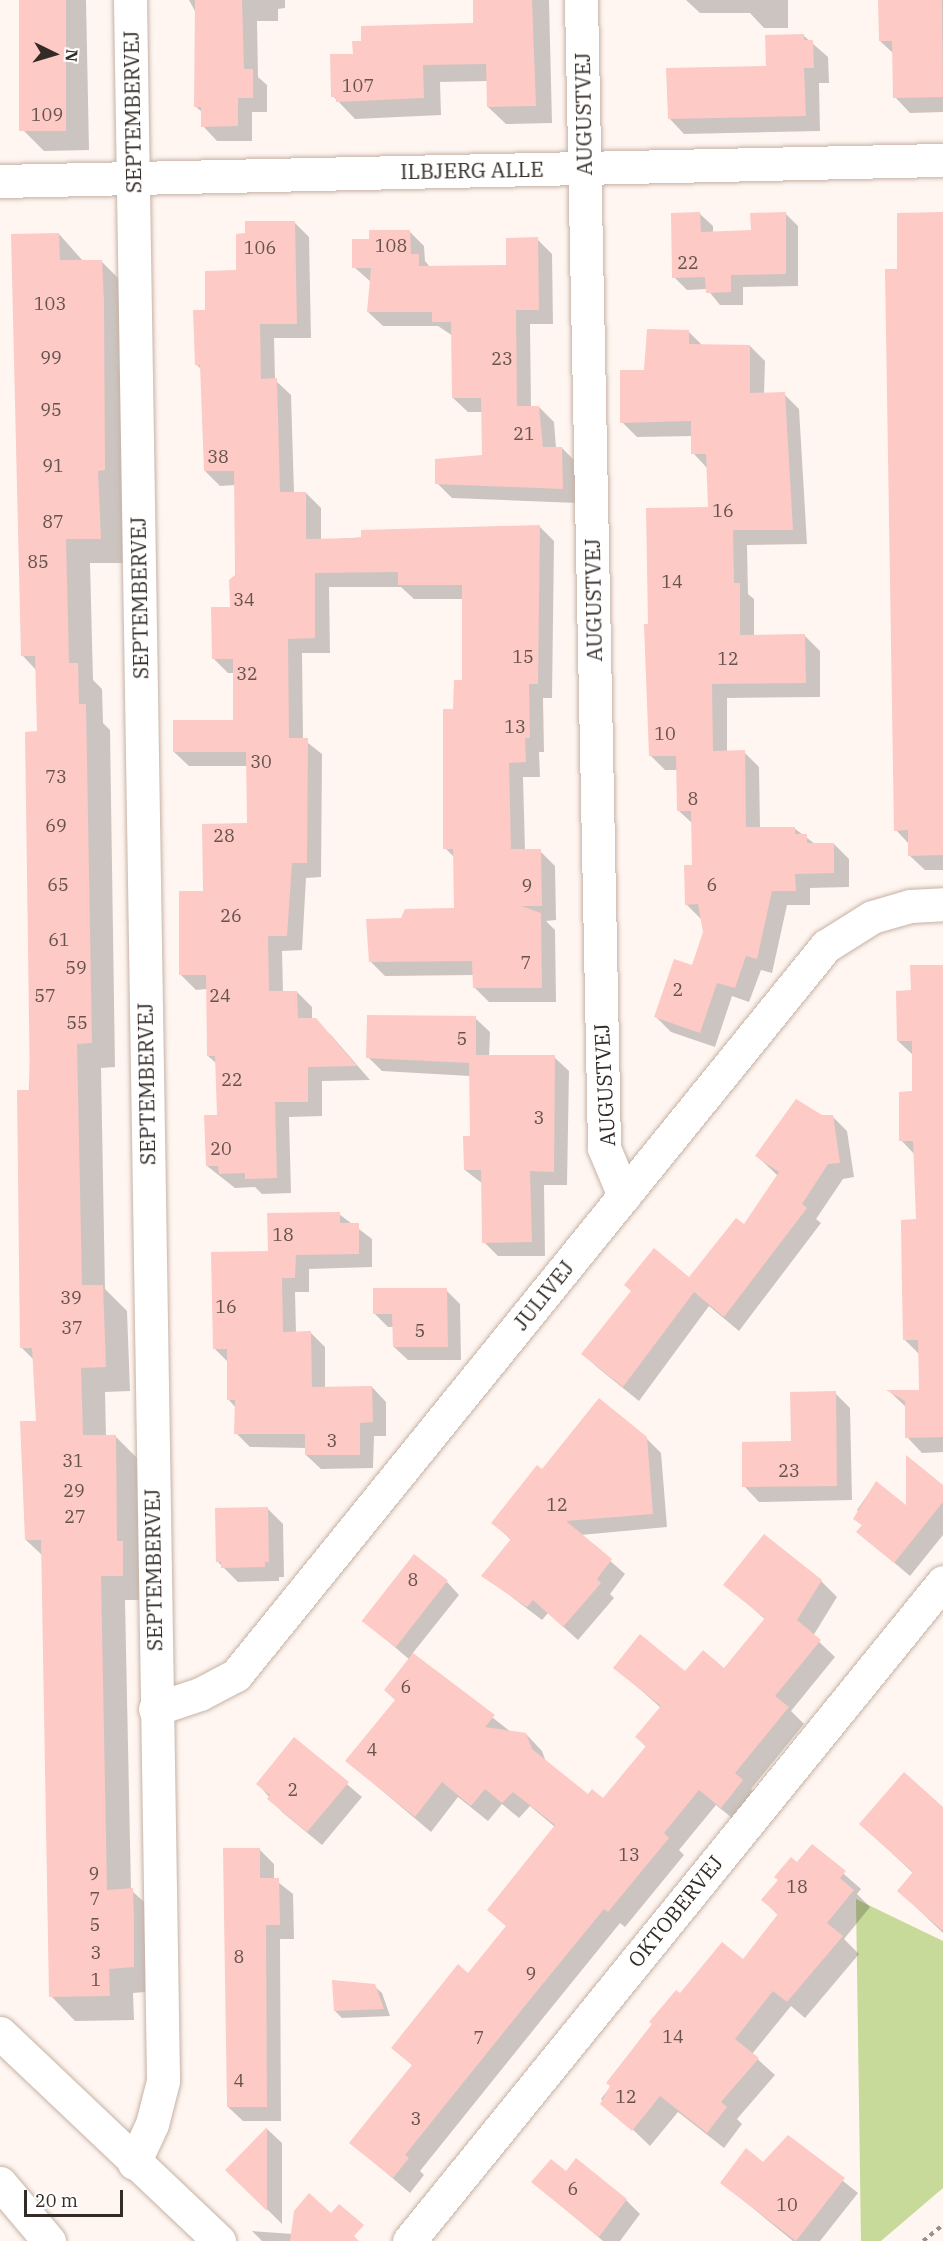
<!DOCTYPE html>
<style>
body{margin:0}
#map{position:relative;width:943px;height:2241px;overflow:hidden;background:#fff6f1;font-family:"IBM Plex Serif",serif}
div>[style]{position:absolute}
.green>*{inset:0;background:#c7da9a}
.shadow>*{inset:0;background:#0003}
.building>*{inset:0;background:#fdcac5;transform-origin:0 0}
.path>*{height:4px;margin-top:-2px;transform-origin:0;background:repeating-linear-gradient(90deg,#988f8a 0 4.5px,transparent 0 9px)}
.roads{filter:drop-shadow(0 0 2px #c6b2a5) drop-shadow(0 0 2px #c6b2a5)}
.minor>*{height:33px;margin:-16.5px;padding:0 16.5px;transform-origin:16.5px;border-radius:16.5px;background:#fff}
span{translate:-50% -50%;white-space:nowrap;text-align:center;line-height:1.15;-webkit-text-stroke:6px #fff;paint-order:stroke}
.number-label{font-size:18px;color:#66534e}
.number-label span{-webkit-text-stroke-width:0}
.street-label{font-size:21px;color:#332b26}
.north{position:absolute;left:24px;top:24px;width:60px;height:60px;-webkit-text-stroke:4px #fff;paint-order:stroke;rotate:95deg;font-size:16px;font-weight:700;line-height:24px;text-align:center;color:#332b26}
.north::after{content:'';display:block;margin:auto;width:21px;height:27px;background:#332b26;clip-path:polygon(50% 0,100% 100%,50% 72%,0 100%)}
.scale{position:absolute;left:24px;top:2190px;width:99px;height:27px;box-sizing:border-box;border:3px solid #332b26;border-top:0;padding-left:8px;font-size:18px;line-height:21px;white-space:nowrap;color:#332b26;-webkit-text-stroke:4px #fff;paint-order:stroke}
</style>
<div id="map">
<div class="green">
<i style="clip-path:polygon(856px 1899px,943px 1941px,943px 2188px,881px 2241px,861px 2241px)"></i>
</div>
<div class="shadow">
<i style="clip-path:polygon(21px 0,86px 0,89px 150px,44px 151px,24px 131px)"></i>
<i style="clip-path:polygon(189px 0,285px 0,285px 8px,278px 9px,278px 21px,257px 21px,258px 77px,267px 85px,267px 112px,252px 112px,252px 141px,217px 141px,203px 126px,203px 113px,195px 106px,196px 13px)"></i>
<i style="clip-path:polygon(474px 0,549px 0,552px 123px,506px 124px,488px 107px,488px 81px,440px 82px,441px 115px,355px 119px,333px 96px,354px 55px,474px 24px)"></i>
<i style="clip-path:polygon(686px 0,788px 0,788px 28px,764px 28px,750px 13px,700px 13px)"></i>
<i style="clip-path:polygon(880px 0,943px 0,943px 112px,910px 113px,895px 97px,894px 54px,880px 41px)"></i>
<i style="clip-path:polygon(804px 36px,828px 57px,829px 83px,819px 83px,820px 131px,684px 134px,669px 118px,767px 67px)"></i>
<i style="clip-path:polygon(785px 213px,798px 226px,798px 286px,743px 287px,743px 305px,720px 305px,707px 289px,687px 290px,674px 277px,700px 214px,713px 226px,713px 233px,752px 232px)"></i>
<i style="clip-path:polygon(943px 214px,943px 870px,925px 870px,909px 855px,909px 844px,896px 830px,899px 270px)"></i>
<i style="clip-path:polygon(294px 222px,309px 237px,311px 338px,274px 338px,275px 380px,291px 395px,294px 493px,306px 493px,321px 508px,321px 540px,539px 526px,554px 541px,552px 698px,543px 698px,544px 752px,539px 752px,540px 777px,523px 777px,525px 851px,540px 851px,555px 866px,556px 920px,546px 921px,555px 930px,556px 1002px,489px 1002px,474px 987px,474px 975px,385px 976px,370px 961px,402px 920px,455px 909px,455px 858px,445px 848px,455px 710px,464px 682px,464px 599px,414px 599px,401px 587px,329px 587px,330px 653px,302px 653px,303px 739px,322px 754px,321px 877px,306px 878px,302px 950px,282px 951px,283px 992px,297px 992px,312px 1007px,312px 1020px,331px 1035px,370px 1080px,322px 1081px,322px 1116px,289px 1117px,291px 1193px,262px 1194px,255px 1187px,235px 1188px,207px 1166px,218px 1116px,217px 1064px,208px 1056px,207px 989px,196px 990px,181px 975px,204px 893px,248px 824px,248px 766px,189px 766px,174px 752px,234px 721px,234px 673px,228px 673px,213px 658px,231px 609px,237px 575px,235px 485px,220px 486px,205px 471px,202px 370px,196px 364px,206px 312px,238px 272px)"></i>
<i style="clip-path:polygon(409px 231px,424px 246px,425px 261px,430px 267px,507px 266px,537px 239px,552px 254px,553px 324px,530px 324px,531px 407px,539px 407px,554px 422px,556px 448px,562px 448px,577px 463px,577px 503px,452px 498px,437px 483px,484px 456px,483px 412px,468px 412px,453px 398px,453px 336px,438px 326px,383px 326px,368px 312px,371px 282px,354px 267px,371px 240px)"></i>
<i style="clip-path:polygon(59px 234px,83px 261px,102px 262px,126px 286px,125px 563px,90px 563px,93px 680px,102px 689px,103px 723px,110px 730px,115px 1067px,101px 1068px,105px 1289px,127px 1311px,130px 1391px,105px 1392px,106px 1437px,116px 1437px,140px 1461px,147px 1600px,125px 1600px,131px 1890px,157px 1914px,158px 1991px,133px 1993px,134px 2020px,75px 2021px,51px 1996px,43px 1556px,26px 1540px,38px 1423px,34px 1360px,22px 1348px,39px 732px,36px 670px,23px 656px)"></i>
<i style="clip-path:polygon(688px 331px,703px 346px,750px 346px,765px 361px,764px 394px,784px 394px,799px 409px,807px 544px,747px 545px,748px 594px,754px 599px,754px 637px,805px 636px,820px 651px,820px 697px,727px 698px,727px 752px,744px 752px,759px 767px,760px 828px,794px 828px,815px 844px,834px 844px,849px 859px,849px 887px,810px 888px,810px 905px,787px 905px,772px 973px,761px 970px,749px 1002px,732px 996px,715px 1047px,671px 1032px,656px 1017px,693px 967px,705px 932px,701px 919px,686px 904px,694px 867px,693px 824px,679px 811px,678px 770px,665px 770px,650px 755px,649px 626px,709px 509px,708px 469px,693px 453px,693px 436px,637px 437px,622px 422px,645px 372px)"></i>
<i style="clip-path:polygon(943px 966px,943px 1452px,922px 1453px,907px 1437px,906px 1407px,890px 1392px,921px 1391px,920px 1355px,904px 1339px,917px 1221px,915px 1155px,901px 1140px,914px 1093px,913px 1055px,898px 1041px,912px 992px)"></i>
<i style="clip-path:polygon(475px 1018px,490px 1032px,489px 1057px,554px 1057px,569px 1071px,567px 1185px,544px 1185px,545px 1256px,498px 1256px,484px 1242px,483px 1184px,465px 1170px,471px 1137px,470px 1076px,382px 1071px,368px 1057px)"></i>
<i style="clip-path:polygon(832px 1116px,847px 1131px,854px 1177px,843px 1179px,816px 1219px,821px 1223px,739px 1331px,709px 1306px,639px 1401px,598px 1368px,583px 1354px,689px 1279px,744px 1226px,778px 1176px,757px 1156px,822px 1117px)"></i>
<i style="clip-path:polygon(339px 1214px,372px 1239px,372px 1267px,309px 1269px,309px 1292px,295px 1292px,296px 1333px,311px 1333px,325px 1347px,325px 1388px,372px 1387px,386px 1402px,386px 1436px,374px 1436px,373px 1468px,321px 1469px,306px 1455px,306px 1448px,250px 1447px,236px 1433px,236px 1408px,228px 1399px,228px 1362px,214px 1348px,270px 1252px)"></i>
<i style="clip-path:polygon(446px 1290px,460px 1304px,461px 1360px,408px 1360px,394px 1347px,394px 1327px,388px 1327px,374px 1313px)"></i>
<i style="clip-path:polygon(835px 1393px,850px 1408px,852px 1500px,759px 1502px,744px 1486px,792px 1443px)"></i>
<i style="clip-path:polygon(646px 1438px,661px 1453px,667px 1527px,581px 1535px,625px 1574px,610px 1594px,614px 1598px,578px 1640px,548px 1613px,542px 1620px,483px 1575px,511px 1540px,493px 1523px,542px 1471px)"></i>
<i style="clip-path:polygon(876px 1483px,908px 1508px,943px 1487px,943px 1535px,910px 1576px,858px 1532px,863px 1526px,855px 1519px,860px 1513px,857px 1510px)"></i>
<i style="clip-path:polygon(268px 1509px,283px 1524px,284px 1577px,279px 1577px,279px 1581px,238px 1582px,218px 1562px)"></i>
<i style="clip-path:polygon(821px 1581px,837px 1597px,813px 1636px,835px 1657px,791px 1711px,804px 1724px,751px 1789px,758px 1797px,737px 1822px,716px 1805px,679px 1850px,684px 1855px,625px 1927px,620px 1923px,543px 2018px,420px 2171px,424px 2175px,410px 2193px,351px 2143px,413px 2066px,393px 2047px,468px 1975px,507px 1927px,489px 1910px,555px 1827px,530px 1806px,519px 1818px,502px 1804px,488px 1821px,458px 1797px,431px 1832px,347px 1761px,396px 1701px,410px 1660px,363px 1620px,447px 1582px,459px 1595px,412px 1654px,511px 1732px,526px 1734px,542px 1751px,546px 1762px,588px 1797px,603px 1800px,647px 1748px,637px 1737px,661px 1708px,615px 1667px,685px 1673px,724px 1670px,766px 1620px,725px 1584px)"></i>
<i style="clip-path:polygon(294px 1739px,362px 1797px,322px 1845px,282px 1812px,258px 1784px)"></i>
<i style="clip-path:polygon(943px 1809px,943px 1933px,899px 1891px,914px 1874px,861px 1824px)"></i>
<i style="clip-path:polygon(812px 1846px,861px 1889px,857px 1894px,870px 1907px,844px 1939px,859px 1954px,805px 2018px,791px 2006px,752px 2054px,775px 2075px,737px 2119px,742px 2124px,724px 2148px,678px 2112px,650px 2146px,601px 2099px,680px 1996px,743px 1961px,779px 1916px,763px 1900px)"></i>
<i style="clip-path:polygon(259px 1849px,274px 1864px,274px 1879px,293px 1894px,294px 1939px,280px 1939px,281px 2121px,243px 2121px,228px 2107px)"></i>
<i style="clip-path:polygon(374px 1986px,382px 1993px,390px 2016px,342px 2018px,335px 2011px)"></i>
<i style="clip-path:polygon(267px 2129px,282px 2143px,282px 2224px,227px 2170px)"></i>
<i style="clip-path:polygon(788px 2137px,858px 2193px,820px 2241px,793px 2241px,722px 2183px,763px 2164px)"></i>
<i style="clip-path:polygon(566px 2173px,626px 2200px,640px 2214px,620px 2241px,603px 2241px,533px 2182px)"></i>
<i style="clip-path:polygon(252px 2231px,293px 2234px,357px 2241px,262px 2241px)"></i>
</div>
<div class="building">
<i style="left:19px;top:0;width:47px;height:131px"></i>
<i style="clip-path:polygon(195px 0,242px 0,244px 69px,253px 69px,253px 98px,238px 98px,238px 126px,201px 127px,201px 107px,194px 107px)"></i>
<i style="clip-path:polygon(473px 0,532px 0,536px 106px,487px 107px,486px 64px,423px 65px,424px 98px,336px 102px,336px 97px,331px 97px,330px 54px,353px 54px,352px 41px,361px 41px,361px 26px,473px 23px)"></i>
<i style="clip-path:polygon(878px 0,942px 0,943px 97px,893px 98px,892px 41px,879px 41px)"></i>
<i style="clip-path:polygon(804px 34px,804px 40px,813px 40px,814px 68px,804px 68px,806px 116px,668px 119px,666px 68px,766px 66px,765px 35px)"></i>
<i style="clip-path:polygon(700px 212px,701px 232px,751px 230px,750px 213px,786px 212px,786px 274px,731px 275px,731px 292px,706px 293px,705px 277px,672px 278px,671px 213px)"></i>
<i style="clip-path:polygon(943px 212px,943px 855px,908px 856px,908px 830px,894px 831px,885px 269px,897px 269px,897px 213px)"></i>
<i style="clip-path:polygon(245px 221px,295px 221px,297px 324px,260px 324px,261px 379px,277px 378px,280px 492px,306px 492px,306px 539px,361px 538px,361px 530px,540px 525px,538px 684px,529px 684px,530px 738px,525px 738px,526px 762px,509px 763px,511px 849px,541px 849px,542px 906px,521px 906px,541px 913px,542px 988px,473px 988px,472px 961px,369px 962px,366px 919px,401px 918px,405px 909px,454px 908px,453px 849px,443px 849px,443px 709px,453px 709px,454px 680px,462px 680px,462px 585px,398px 585px,398px 572px,315px 573px,315px 638px,288px 639px,289px 738px,308px 738px,307px 863px,292px 863px,287px 936px,268px 936px,269px 991px,297px 991px,298px 1018px,316px 1018px,357px 1066px,308px 1067px,308px 1102px,275px 1102px,277px 1178px,245px 1179px,245px 1173px,219px 1174px,218px 1166px,206px 1166px,204px 1115px,217px 1115px,215px 1056px,207px 1056px,206px 975px,179px 975px,179px 891px,203px 891px,202px 824px,247px 823px,246px 752px,173px 752px,173px 720px,233px 720px,233px 659px,212px 659px,211px 607px,230px 607px,229px 580px,235px 575px,234px 471px,204px 471px,200px 365px,195px 365px,193px 310px,205px 310px,205px 271px,236px 270px,236px 234px,245px 233px)"></i>
<i style="clip-path:polygon(369px 230px,410px 230px,411px 254px,419px 254px,419px 266px,506px 265px,506px 238px,538px 237px,539px 310px,516px 310px,517px 406px,539px 406px,543px 447px,562px 447px,563px 489px,435px 484px,435px 459px,482px 455px,481px 398px,452px 398px,451px 322px,432px 322px,432px 312px,367px 312px,371px 268px,352px 268px,352px 239px,369px 239px)"></i>
<i style="clip-path:polygon(59px 233px,60px 260px,102px 260px,104px 301px,105px 470px,98px 471px,101px 539px,66px 539px,69px 663px,78px 663px,79px 704px,86px 704px,92px 1043px,77px 1044px,82px 1285px,103px 1285px,106px 1367px,81px 1368px,83px 1435px,116px 1435px,117px 1541px,123px 1541px,123px 1576px,101px 1576px,107px 1890px,133px 1888px,134px 1922px,134px 1967px,109px 1969px,110px 1996px,49px 1997px,41px 1540px,25px 1540px,20px 1421px,36px 1421px,32px 1348px,20px 1348px,17px 1090px,30px 1090px,25px 732px,37px 731px,35px 656px,21px 656px,11px 234px)"></i>
<i style="clip-path:polygon(647px 329px,689px 330px,689px 344px,750px 345px,750px 393px,785px 392px,793px 530px,733px 530px,734px 583px,740px 583px,740px 635px,805px 634px,806px 683px,712px 684px,713px 751px,745px 750px,746px 827px,795px 827px,795px 834px,807px 834px,807px 843px,834px 843px,834px 873px,795px 874px,796px 891px,772px 891px,757px 959px,746px 956px,735px 988px,717px 983px,700px 1033px,654px 1017px,674px 959px,692px 965px,703px 932px,698px 904px,685px 905px,684px 865px,692px 865px,691px 811px,677px 811px,676px 756px,649px 756px,644px 624px,648px 624px,646px 508px,708px 507px,706px 454px,691px 454px,691px 421px,620px 423px,620px 370px,644px 370px)"></i>
<i style="clip-path:polygon(910px 965px,943px 965px,943px 1437px,905px 1438px,905px 1401px,886px 1390px,919px 1390px,918px 1340px,903px 1340px,902px 1289px,901px 1220px,916px 1219px,913px 1141px,899px 1141px,899px 1092px,912px 1091px,912px 1041px,897px 1041px,896px 991px,911px 990px)"></i>
<i style="clip-path:polygon(367px 1015px,476px 1016px,476px 1055px,555px 1055px,554px 1172px,530px 1171px,532px 1242px,482px 1243px,481px 1170px,464px 1170px,463px 1136px,470px 1136px,469px 1063px,366px 1058px)"></i>
<i style="clip-path:polygon(796px 1099px,822px 1115px,833px 1115px,840px 1163px,828px 1164px,802px 1204px,807px 1208px,724px 1317px,694px 1292px,623px 1387px,581px 1354px,631px 1291px,624px 1285px,654px 1248px,689px 1277px,736px 1218px,744px 1224px,779px 1172px,755px 1156px)"></i>
<i style="clip-path:polygon(340px 1212px,340px 1223px,359px 1223px,359px 1254px,296px 1255px,295px 1278px,282px 1278px,283px 1332px,311px 1331px,312px 1387px,372px 1386px,373px 1422px,360px 1423px,360px 1455px,305px 1455px,305px 1434px,234px 1434px,235px 1400px,227px 1400px,227px 1349px,213px 1349px,211px 1252px,268px 1251px,267px 1213px)"></i>
<i style="clip-path:polygon(373px 1288px,447px 1288px,448px 1347px,393px 1347px,392px 1314px,373px 1314px)"></i>
<i style="clip-path:polygon(836px 1391px,837px 1486px,742px 1487px,742px 1442px,791px 1441px,790px 1392px)"></i>
<i style="clip-path:polygon(599px 1398px,647px 1437px,653px 1514px,566px 1521px,612px 1559px,597px 1579px,601px 1583px,563px 1627px,533px 1600px,527px 1607px,481px 1576px,511px 1539px,491px 1523px,537px 1465px,542px 1469px)"></i>
<i style="clip-path:polygon(906px 1455px,943px 1485px,943px 1502px,894px 1563px,856px 1532px,862px 1525px,853px 1519px,876px 1481px,906px 1505px)"></i>
<i style="clip-path:polygon(268px 1507px,269px 1562px,265px 1562px,265px 1567px,221px 1568px,221px 1562px,216px 1562px,215px 1508px)"></i>
<i style="clip-path:polygon(764px 1534px,822px 1580px,797px 1620px,821px 1640px,775px 1696px,789px 1707px,735px 1773px,743px 1780px,721px 1808px,699px 1790px,664px 1833px,669px 1838px,608px 1912px,604px 1909px,528px 2002px,405px 2155px,409px 2158px,393px 2178px,349px 2143px,412px 2065px,391px 2048px,458px 1964px,468px 1973px,506px 1926px,487px 1910px,555px 1825px,513px 1792px,502px 1803px,485px 1789px,471px 1806px,442px 1782px,415px 1817px,345px 1761px,395px 1700px,384px 1690px,413px 1653px,495px 1715px,485px 1727px,526px 1733px,532px 1749px,588px 1794px,592px 1789px,603px 1798px,646px 1746px,635px 1737px,661px 1706px,613px 1668px,640px 1634px,685px 1671px,703px 1650px,724px 1668px,765px 1618px,723px 1585px)"></i>
<i style="left:414px;top:1554px;width:43px;height:85px;rotate:38deg"></i>
<i style="clip-path:polygon(294px 1737px,349px 1782px,307px 1832px,267px 1799px,270px 1795px,256px 1784px)"></i>
<i style="clip-path:polygon(904px 1772px,943px 1807px,943px 1931px,897px 1891px,913px 1872px,859px 1824px)"></i>
<i style="clip-path:polygon(812px 1844px,846px 1871px,840px 1878px,854px 1890px,827px 1923px,843px 1936px,787px 2002px,773px 1991px,735px 2039px,759px 2058px,721px 2102px,727px 2107px,707px 2133px,660px 2096px,632px 2131px,600px 2104px,610px 2086px,606px 2083px,652px 2024px,649px 2022px,676px 1990px,680px 1993px,722px 1942px,743px 1959px,778px 1914px,761px 1900px,778px 1880px,774px 1877px,791px 1857px,797px 1862px)"></i>
<i style="clip-path:polygon(223px 1848px,260px 1848px,260px 1878px,279px 1878px,280px 1925px,266px 1925px,267px 2107px,227px 2107px)"></i>
<i style="clip-path:polygon(332px 1980px,375px 1984px,384px 2009px,334px 2011px)"></i>
<i style="clip-path:polygon(267px 2127px,267px 2211px,225px 2170px)"></i>
<i style="clip-path:polygon(788px 2135px,845px 2178px,796px 2241px,720px 2183px,746px 2148px,763px 2162px)"></i>
<i style="clip-path:polygon(576px 2158px,627px 2199px,599px 2237px,531px 2182px,551px 2159px,566px 2171px)"></i>
<i style="clip-path:polygon(309px 2193px,331px 2213px,339px 2204px,364px 2225px,354px 2236px,359px 2241px,290px 2241px,294px 2211px)"></i>
</div>
<div class="path">
<i style="left:923px;top:2241px;width:26px;rotate:-39deg"></i>
</div>
<div class="roads">
<div class="minor">
<i style="left:130px;top:0;width:2081px;rotate:89.09deg"></i>
<i style="left:163px;top:2081px;width:44px;rotate:104.3deg"></i>
<i style="left:152px;top:2124px;width:43px;rotate:114.8deg"></i>
<i style="left:581px;top:0;width:1148px;rotate:88.85deg"></i>
<i style="left:604px;top:1148px;width:52px;rotate:67.4deg"></i>
<i style="left:0;top:181px;width:943px;rotate:-1.28deg"></i>
<i style="left:155px;top:1709px;width:47px;rotate:-18.4deg"></i>
<i style="left:200px;top:1694px;width:41px;rotate:-27.8deg"></i>
<i style="left:236px;top:1675px;width:938px;rotate:-51.02deg"></i>
<i style="left:826px;top:946px;width:54px;rotate:-32.2deg"></i>
<i style="left:872px;top:917px;width:40px;rotate:-16deg"></i>
<i style="left:910px;top:906px;width:33px;rotate:-3deg"></i>
<i style="left:0;top:2033px;width:302px;rotate:43.5deg"></i>
<i style="left:0;top:2183px;width:76px;rotate:49.8deg"></i>
<i style="left:409px;top:2241px;width:848px;rotate:-50.98deg"></i>
</div>
</div>
<div class="number-label">
<span style="left:358px;top:86px">107</span>
<span style="left:47px;top:115px">109</span>
<span style="left:391px;top:246px">108</span>
<span style="left:260px;top:248px">106</span>
<span style="left:688px;top:263px">22</span>
<span style="left:50px;top:304px">103</span>
<span style="left:51px;top:358px">99</span>
<span style="left:502px;top:359px">23</span>
<span style="left:51px;top:410px">95</span>
<span style="left:524px;top:434px">21</span>
<span style="left:218px;top:457px">38</span>
<span style="left:53px;top:466px">91</span>
<span style="left:723px;top:511px">16</span>
<span style="left:53px;top:522px">87</span>
<span style="left:38px;top:562px">85</span>
<span style="left:672px;top:582px">14</span>
<span style="left:244px;top:600px">34</span>
<span style="left:523px;top:657px">15</span>
<span style="left:728px;top:659px">12</span>
<span style="left:247px;top:674px">32</span>
<span style="left:515px;top:727px">13</span>
<span style="left:665px;top:734px">10</span>
<span style="left:261px;top:762px">30</span>
<span style="left:56px;top:777px">73</span>
<span style="left:693px;top:799px">8</span>
<span style="left:56px;top:826px">69</span>
<span style="left:224px;top:836px">28</span>
<span style="left:58px;top:885px">65</span>
<span style="left:712px;top:885px">6</span>
<span style="left:527px;top:886px">9</span>
<span style="left:231px;top:916px">26</span>
<span style="left:59px;top:940px">61</span>
<span style="left:526px;top:963px">7</span>
<span style="left:76px;top:968px">59</span>
<span style="left:678px;top:990px">2</span>
<span style="left:45px;top:996px">57</span>
<span style="left:220px;top:996px">24</span>
<span style="left:77px;top:1023px">55</span>
<span style="left:462px;top:1039px">5</span>
<span style="left:232px;top:1080px">22</span>
<span style="left:539px;top:1118px">3</span>
<span style="left:221px;top:1149px">20</span>
<span style="left:283px;top:1235px">18</span>
<span style="left:71px;top:1298px">39</span>
<span style="left:226px;top:1307px">16</span>
<span style="left:72px;top:1328px">37</span>
<span style="left:420px;top:1331px">5</span>
<span style="left:332px;top:1441px">3</span>
<span style="left:73px;top:1461px">31</span>
<span style="left:789px;top:1471px">23</span>
<span style="left:74px;top:1491px">29</span>
<span style="left:557px;top:1505px">12</span>
<span style="left:75px;top:1517px">27</span>
<span style="left:413px;top:1580px">8</span>
<span style="left:406px;top:1687px">6</span>
<span style="left:372px;top:1750px">4</span>
<span style="left:293px;top:1790px">2</span>
<span style="left:629px;top:1855px">13</span>
<span style="left:94px;top:1874px">9</span>
<span style="left:797px;top:1887px">18</span>
<span style="left:95px;top:1899px">7</span>
<span style="left:95px;top:1925px">5</span>
<span style="left:96px;top:1953px">3</span>
<span style="left:239px;top:1957px">8</span>
<span style="left:531px;top:1974px">9</span>
<span style="left:96px;top:1980px">1</span>
<span style="left:673px;top:2037px">14</span>
<span style="left:479px;top:2038px">7</span>
<span style="left:239px;top:2081px">4</span>
<span style="left:626px;top:2097px">12</span>
<span style="left:416px;top:2119px">3</span>
<span style="left:573px;top:2189px">6</span>
<span style="left:787px;top:2205px">10</span>
</div>
<div class="street-label">
<span style="left:132px;top:112px;rotate:-91deg">SEPTEMBERVEJ</span>
<span style="left:583px;top:114px;rotate:-91deg">AUGUSTVEJ</span>
<span style="left:472px;top:170px;rotate:-1deg">ILBJERG ALLE</span>
<span style="left:139px;top:598px;rotate:-91deg">SEPTEMBERVEJ</span>
<span style="left:593px;top:600px;rotate:-91deg">AUGUSTVEJ</span>
<span style="left:146px;top:1084px;rotate:-91deg">SEPTEMBERVEJ</span>
<span style="left:604px;top:1085px;rotate:-93deg">AUGUSTVEJ</span>
<span style="left:543px;top:1295px;rotate:-51deg">JULIVEJ</span>
<span style="left:153px;top:1570px;rotate:-91deg">SEPTEMBERVEJ</span>
<span style="left:675px;top:1911px;rotate:-51deg">OKTOBERVEJ</span>
</div>
<div class="north">N</div>
<div class="scale">20 m</div>
</div>
